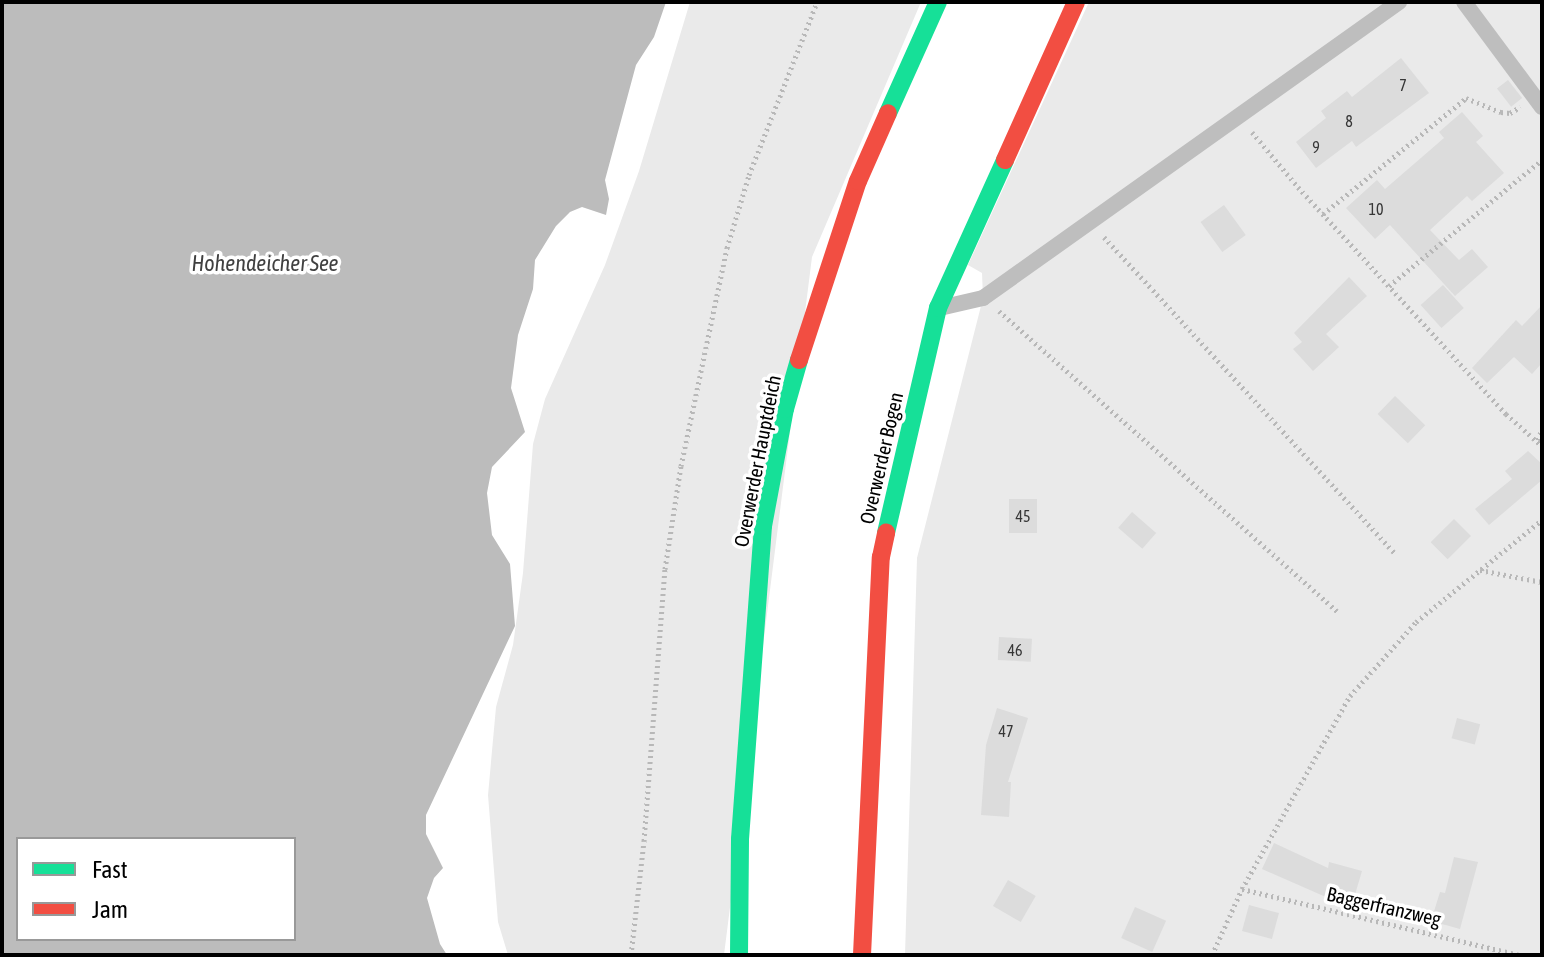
<!DOCTYPE html>
<style>
body{margin:0}
#map{position:relative;width:1544px;height:957px;overflow:hidden;background:#fff;font-family:"Asap Condensed",sans-serif}
div>[style]{position:absolute}
.green>*{inset:0;background:#eaeaea}
.water>*{inset:0;background:#bcbcbc}
.building>*{inset:0;background:#dcdcdc;transform-origin:0 0}
.path>*{height:5px;margin-top:-2.5px;transform-origin:0;background:repeating-linear-gradient(90deg,#b8b8b8 0 2px,transparent 0 6px)}
.lane>*{height:16px;margin:-8px;padding:0 8px;transform-origin:8px;border-radius:8px;background:#bebebe}
.fast>*{height:18px;margin:-9px;padding:0 9px;transform-origin:9px;border-radius:9px;background:#16e098}
.jam>*{height:18px;margin:-9px;padding:0 9px;transform-origin:9px;border-radius:9px;background:#f24e42}
span{translate:-50% -50%;white-space:nowrap;text-align:center;line-height:1.15;-webkit-text-stroke:7px #fff;paint-order:stroke}
.number-label{font-size:16px;color:#373737}
.number-label span{-webkit-text-stroke-width:0}
.street-label{font-size:20px;color:#000}
.water-label{font-size:22px;color:#404040;font-style:italic}
.frame{position:absolute;inset:0;border:4px solid #000;pointer-events:none}
.legend{position:absolute;left:16px;top:837px;width:280px;height:104px;box-sizing:border-box;background:#fff;border:2px solid #999;margin:0;padding:10px 14px;list-style:none;font-size:24px;color:#000}
.legend li{display:flex;align-items:center;gap:16px;height:40px}
.legend b{width:40px;border:2px solid #999}
</style>
<div id="map">
<div class="green">
<i style="clip-path:polygon(690px 2px,921px 2px,812px 257px,724px 955px,508px 955px,498px 922px,488px 795px,496px 707px,513px 645px,523px 573px,533px 444px,545px 399px,605px 265px,639px 171px)"></i>
<i style="clip-path:polygon(1089px 2px,1542px 2px,1542px 955px,905px 955px,917px 558px,983px 298px,982px 273px,968px 265px)"></i>
</div>
<div class="water">
<i style="clip-path:polygon(evenodd,2px 2px,666px 2px,654px 37px,636px 65px,605px 180px,609px 199px,606px 215px,582px 207px,570px 212px,556px 226px,535px 260px,533px 289px,518px 335px,511px 388px,525px 432px,492px 467px,487px 493px,492px 535px,510px 564px,515px 626px,426px 815px,426px 834px,443px 868px,434px 878px,427px 898px,440px 944px,447px 955px,2px 955px,2px 2px,18px 839px,294px 839px,294px 939px,18px 939px,18px 839px)"></i>
</div>
<div class="building">
<i style="clip-path:polygon(1401px 58px,1429px 93px,1356px 147px,1352px 141px,1316px 168px,1296px 142px,1326px 118px,1321px 111px,1347px 91px,1352px 97px)"></i>
<i style="left:1508px;top:80px;width:23px;height:14px;rotate:52deg"></i>
<i style="clip-path:polygon(1462px 112px,1483px 136px,1476px 142px,1504px 173px,1472px 201px,1467px 196px,1430px 230px,1459px 260px,1472px 249px,1488px 267px,1455px 296px,1390px 225px,1375px 239px,1346px 208px,1377px 180px,1385px 189px,1444px 138px,1439px 132px)"></i>
<i style="left:1224px;top:205px;width:37px;height:29px;rotate:54deg"></i>
<i style="clip-path:polygon(1349px 277px,1367px 296px,1326px 334px,1339px 347px,1313px 371px,1293px 349px,1302px 342px,1294px 333px)"></i>
<i style="left:1443px;top:285px;width:31px;height:30px;rotate:48deg"></i>
<i style="clip-path:polygon(1542px 305px,1542px 363px,1532px 374px,1514px 357px,1487px 383px,1472px 368px,1516px 320px,1522px 326px)"></i>
<i style="left:1395px;top:396px;width:42px;height:25px;rotate:44deg"></i>
<i style="clip-path:polygon(1528px 451px,1542px 464px,1542px 480px,1489px 525px,1475px 509px,1512px 479px,1505px 471px)"></i>
<i style="left:1009px;top:499px;width:28px;height:34px"></i>
<i style="left:1132px;top:512px;width:32px;height:21px;rotate:41deg"></i>
<i style="left:1454px;top:519px;width:24px;height:33px;rotate:45deg"></i>
<i style="left:999px;top:637px;width:33px;height:23px;rotate:3deg"></i>
<i style="clip-path:polygon(997px 708px,1028px 718px,1008px 782px,1011px 782px,1009px 817px,981px 815px,986px 745px)"></i>
<i style="left:1457px;top:718px;width:24px;height:21px;rotate:15deg"></i>
<i style="clip-path:polygon(1274px 843px,1328px 868px,1329px 862px,1362px 871px,1351px 908px,1262px 869px)"></i>
<i style="clip-path:polygon(1454px 857px,1478px 862px,1460px 929px,1431px 921px,1440px 892px,1445px 893px)"></i>
<i style="left:1008px;top:880px;width:32px;height:30px;rotate:30deg"></i>
<i style="left:1249px;top:905px;width:31px;height:27px;rotate:15deg"></i>
<i style="left:1135px;top:907px;width:34px;height:34px;rotate:24deg"></i>
</div>
<div class="path">
<i style="left:1252px;top:132px;width:72px;rotate:50.1deg"></i>
<i style="left:1298px;top:187px;width:308px;rotate:47.5deg"></i>
<i style="left:1506px;top:414px;width:48px;rotate:41.6deg"></i>
<i style="left:1323px;top:214px;width:184px;rotate:-39deg"></i>
<i style="left:1466px;top:98px;width:38px;rotate:22deg"></i>
<i style="left:1501px;top:112px;width:9px;rotate:6deg"></i>
<i style="left:1510px;top:113px;width:12px;rotate:-31deg"></i>
<i style="left:1104px;top:237px;width:430px;rotate:47.4deg"></i>
<i style="left:1389px;top:286px;width:198px;rotate:-39.5deg"></i>
<i style="left:999px;top:311px;width:452px;rotate:41.6deg"></i>
<i style="left:1538px;top:440px;width:12px;rotate:-70deg"></i>
<i style="left:1480px;top:570px;width:63px;rotate:11deg"></i>
<i style="left:1242px;top:889px;width:285px;rotate:13.4deg"></i>
<i style="left:631px;top:955px;width:115px;rotate:-83.5deg"></i>
<i style="left:644px;top:841px;width:273px;rotate:-85.6deg"></i>
<i style="left:665px;top:569px;width:104px;rotate:-81.2deg"></i>
<i style="left:681px;top:466px;width:223px;rotate:-78.1deg"></i>
<i style="left:727px;top:248px;width:76px;rotate:-73.2deg"></i>
<i style="left:749px;top:175px;width:186px;rotate:-68.5deg"></i>
<i style="left:1212px;top:955px;width:72px;rotate:-65.6deg"></i>
<i style="left:1242px;top:889px;width:221px;rotate:-60.8deg"></i>
<i style="left:1350px;top:696px;width:99px;rotate:-48.3deg"></i>
<i style="left:1416px;top:622px;width:162px;rotate:-39deg"></i>
</div>
<div class="lane">
<i style="left:1464px;top:2px;width:131px;rotate:53.4deg"></i>
<i style="left:944px;top:307px;width:40px;rotate:-13deg"></i>
<i style="left:983px;top:298px;width:511px;rotate:-35.43deg"></i>
</div>
<div class="fast">
<i style="left:888px;top:113px;width:122px;rotate:-65.8deg"></i>
<i style="left:886px;top:533px;width:231px;rotate:-77deg"></i>
<i style="left:938px;top:308px;width:162px;rotate:-65.6deg"></i>
<i style="left:739px;top:955px;width:116px;rotate:-89.5deg"></i>
<i style="left:740px;top:839px;width:314px;rotate:-85.8deg"></i>
<i style="left:763px;top:526px;width:119px;rotate:-79.4deg"></i>
<i style="left:785px;top:409px;width:51px;rotate:-74.1deg"></i>
</div>
<div class="jam">
<i style="left:1005px;top:160px;width:173px;rotate:-65.8deg"></i>
<i style="left:799px;top:360px;width:188px;rotate:-71.8deg"></i>
<i style="left:858px;top:181px;width:74px;rotate:-66.2deg"></i>
<i style="left:862px;top:955px;width:398px;rotate:-87.3deg"></i>
<i style="left:881px;top:557px;width:25px;rotate:-78deg"></i>
</div>
<div class="number-label">
<span style="left:1403px;top:85px">7</span>
<span style="left:1349px;top:121px">8</span>
<span style="left:1316px;top:147px">9</span>
<span style="left:1376px;top:209px">10</span>
<span style="left:1023px;top:516px">45</span>
<span style="left:1015px;top:650px">46</span>
<span style="left:1006px;top:731px">47</span>
</div>
<div class="street-label">
<span style="left:881px;top:458px;rotate:-77deg">Overwerder Bogen</span>
<span style="left:757px;top:461px;rotate:-79deg">Overwerder Hauptdeich</span>
<span style="left:1384px;top:906px;rotate:13deg">Baggerfranzweg</span>
</div>
<div class="water-label">
<span style="left:265px;top:264px">Hohendeicher See</span>
</div>
<div class="frame"></div>
<ul class="legend">
<li><b style="height:10px;background:#16e098"></b>Fast</li>
<li><b style="height:10px;background:#f24e42"></b>Jam</li>
</ul>
</div>
